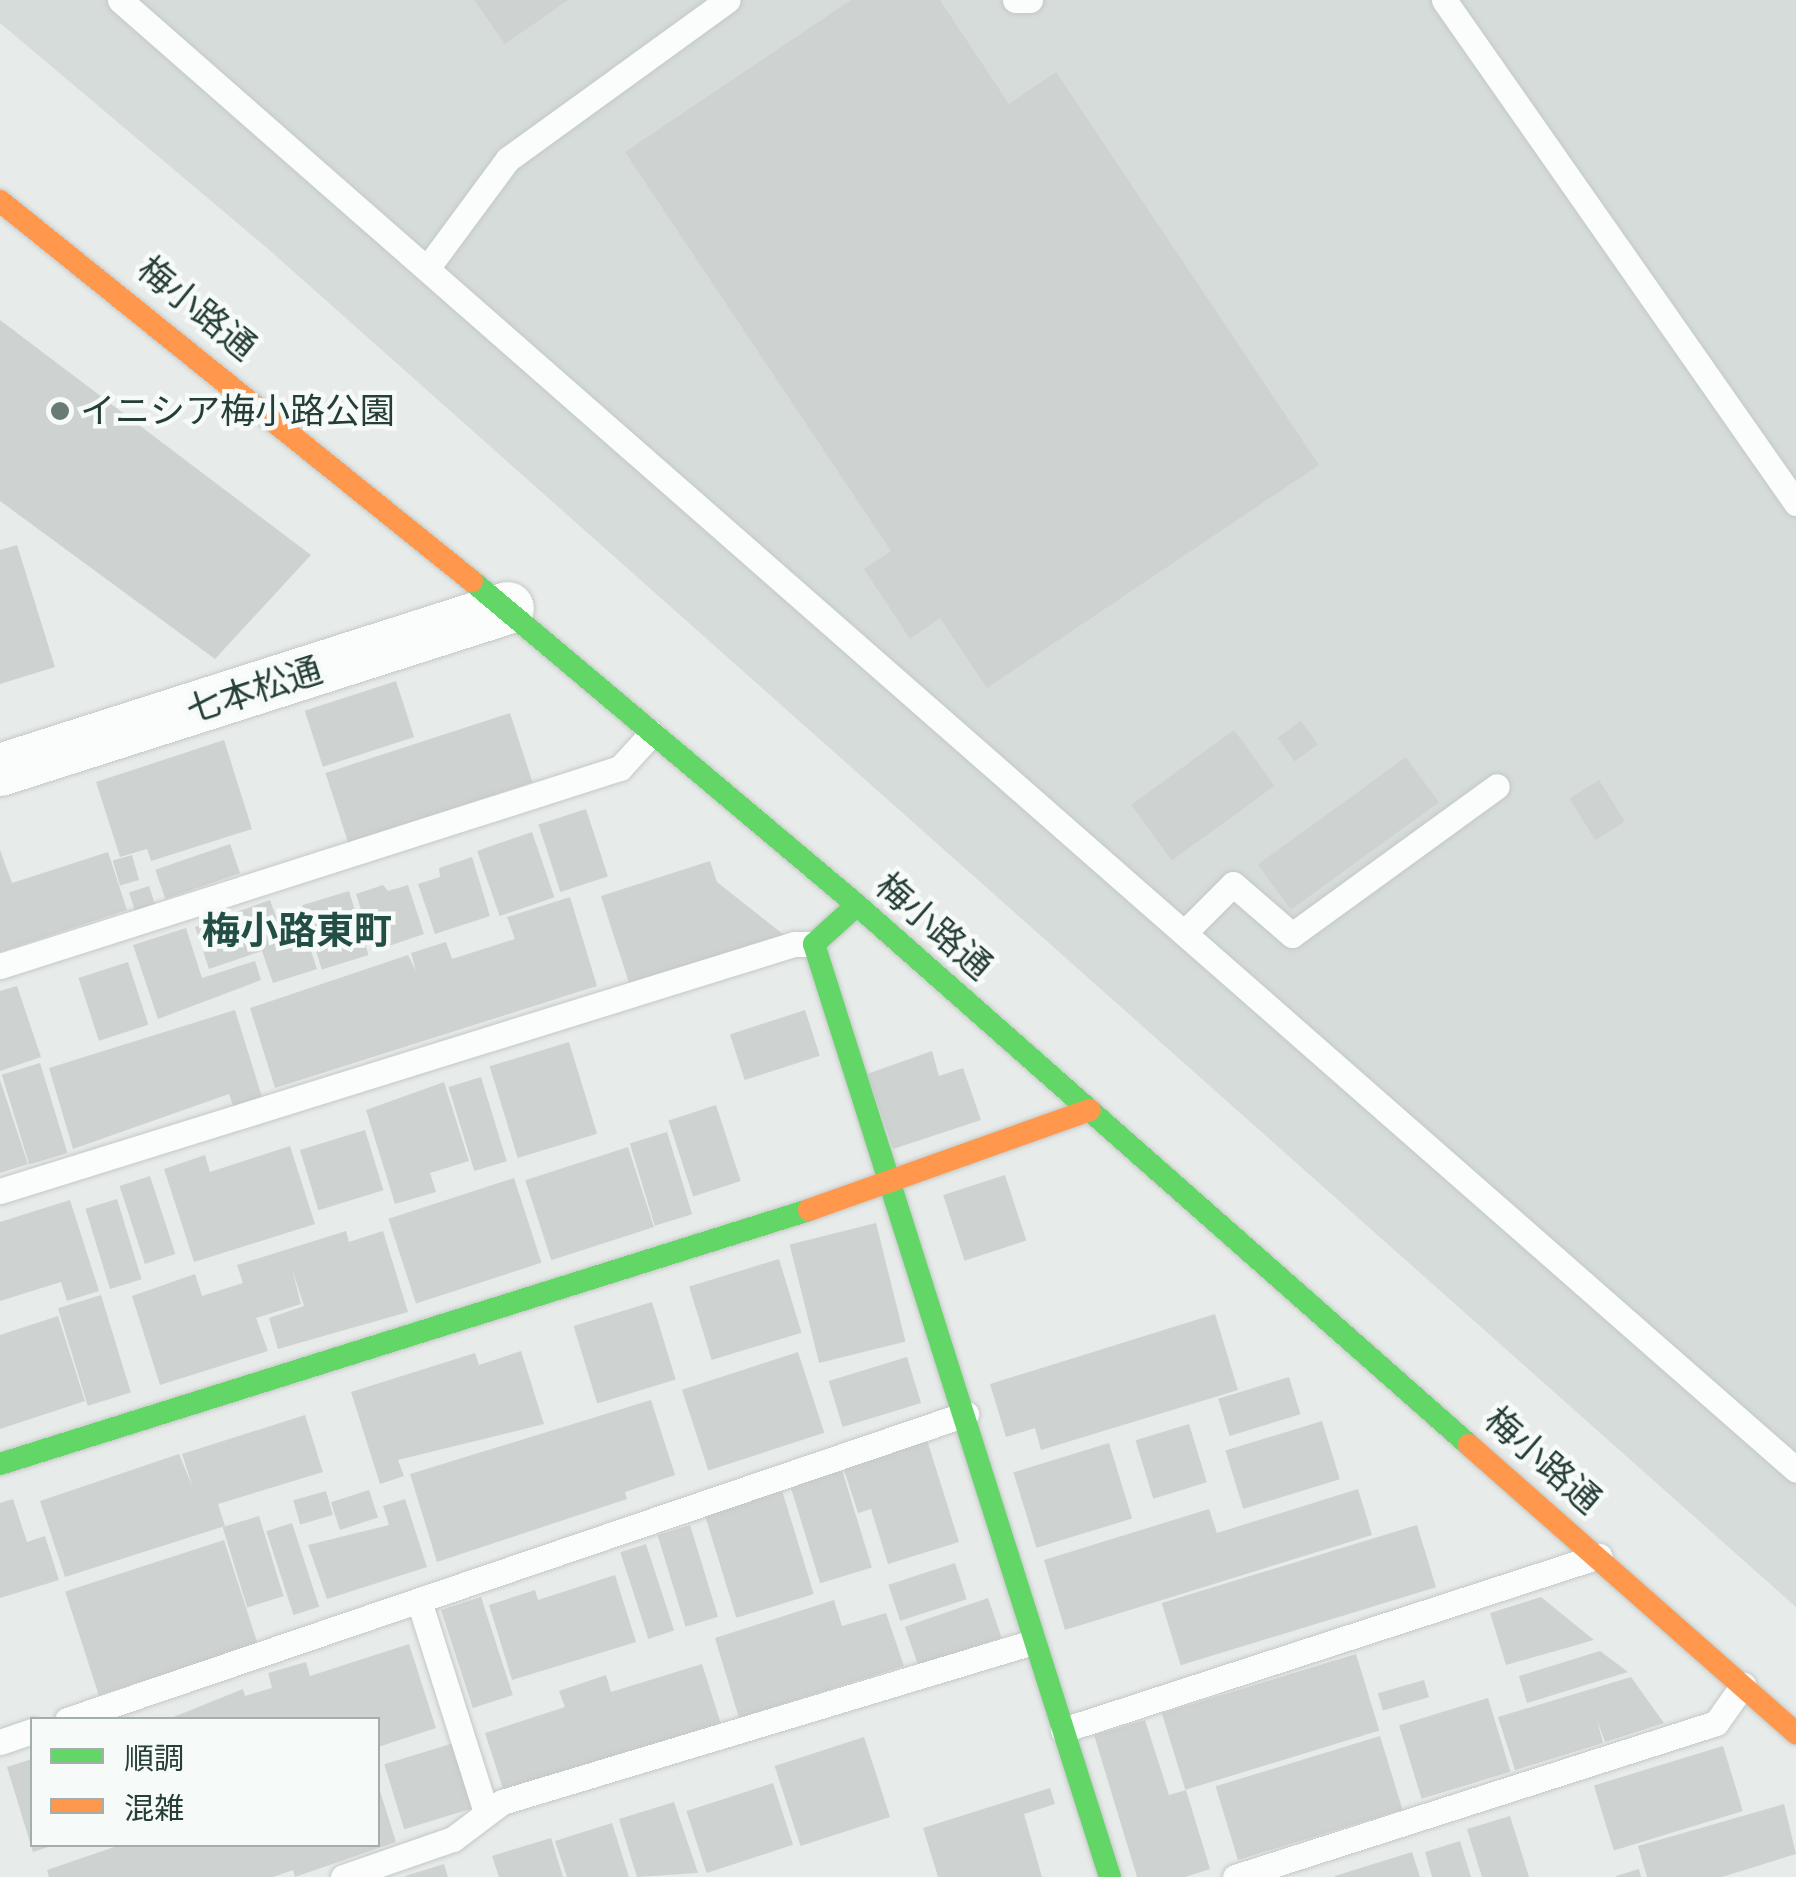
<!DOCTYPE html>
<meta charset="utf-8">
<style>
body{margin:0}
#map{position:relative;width:1796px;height:1877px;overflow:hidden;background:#e7ebe9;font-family:"Fira Sans Condensed","Noto Sans JP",sans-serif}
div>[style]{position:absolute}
.built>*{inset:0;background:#d5dcd9}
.building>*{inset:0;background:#ced3d1;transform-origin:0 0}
.roads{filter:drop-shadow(0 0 2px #c4c8c6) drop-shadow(0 0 2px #c4c8c6)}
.lane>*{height:25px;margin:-12.5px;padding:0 12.5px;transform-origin:12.5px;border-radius:12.5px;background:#fbfcfc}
.street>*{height:52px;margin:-26px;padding:0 26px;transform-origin:26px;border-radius:26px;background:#fbfcfc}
.fast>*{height:22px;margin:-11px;padding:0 11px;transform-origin:11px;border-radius:11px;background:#63d668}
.slow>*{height:22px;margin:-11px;padding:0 11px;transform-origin:11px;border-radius:11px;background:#ff974d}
.dots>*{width:28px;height:28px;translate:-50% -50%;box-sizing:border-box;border:5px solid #f6faf8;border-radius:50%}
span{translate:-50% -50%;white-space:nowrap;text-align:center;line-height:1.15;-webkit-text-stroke:9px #f6faf8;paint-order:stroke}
.street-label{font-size:35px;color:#263e38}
.poi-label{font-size:35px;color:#263e38}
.left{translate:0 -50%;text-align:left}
.neighbourhood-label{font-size:38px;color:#234e46;font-weight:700}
.legend{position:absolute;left:30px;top:1717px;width:350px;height:130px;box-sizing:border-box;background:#f6faf8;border:2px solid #a3afab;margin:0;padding:12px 18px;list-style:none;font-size:30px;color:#263e38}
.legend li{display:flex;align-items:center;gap:20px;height:50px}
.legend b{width:50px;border:2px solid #a3afab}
</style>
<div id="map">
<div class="built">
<i style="clip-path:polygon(0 0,1796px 0,1796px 1607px,267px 248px,0 23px)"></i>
</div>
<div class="building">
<i style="clip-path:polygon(474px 0,568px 0,505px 44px)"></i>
<i style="clip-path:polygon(851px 0,940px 0,1009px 104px,1056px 72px,1319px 465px,987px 688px,940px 618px,910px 639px,864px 569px,891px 551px,625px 152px)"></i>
<i style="clip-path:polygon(0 320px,311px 555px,215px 659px,0 501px)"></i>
<i style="clip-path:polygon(17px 545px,55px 667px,0 684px,0 550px)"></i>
<i style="left:396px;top:681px;width:59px;height:96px;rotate:72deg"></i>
<i style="left:510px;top:713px;width:73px;height:194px;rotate:72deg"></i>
<i style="left:1301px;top:721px;width:29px;height:29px;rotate:54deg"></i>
<i style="left:1234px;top:730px;width:69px;height:127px;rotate:54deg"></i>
<i style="clip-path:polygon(224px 740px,252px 829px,151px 861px,147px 849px,120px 857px,96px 782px)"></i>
<i style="left:1406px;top:757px;width:56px;height:183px;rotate:54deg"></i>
<i style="left:1599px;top:780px;width:49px;height:35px;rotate:58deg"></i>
<i style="left:586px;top:809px;width:71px;height:50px;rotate:72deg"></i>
<i style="left:532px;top:832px;width:69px;height:58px;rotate:71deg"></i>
<i style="left:230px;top:844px;width:31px;height:79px;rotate:71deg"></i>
<i style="clip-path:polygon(0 850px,12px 883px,108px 852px,127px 910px,0 952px)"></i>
<i style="left:132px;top:855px;width:26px;height:20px;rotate:74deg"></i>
<i style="clip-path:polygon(472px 857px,490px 916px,435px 934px,418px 884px,440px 877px,439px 868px)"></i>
<i style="clip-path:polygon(710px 861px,717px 882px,784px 935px,630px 986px,601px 896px)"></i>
<i style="clip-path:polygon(383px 885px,388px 891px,408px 885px,424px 934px,374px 951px,356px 894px)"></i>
<i style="left:149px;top:886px;width:19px;height:21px;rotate:72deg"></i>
<i style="left:349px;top:891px;width:67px;height:49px;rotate:73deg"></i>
<i style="clip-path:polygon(570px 897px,597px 986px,275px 1088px,250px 1008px,408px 955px,416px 971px,411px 953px,446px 942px,452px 959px,515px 939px,507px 917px)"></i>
<i style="clip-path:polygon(270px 900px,279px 925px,300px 918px,317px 969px,273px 983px,262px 951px,209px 969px,195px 927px)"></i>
<i style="clip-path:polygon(186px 928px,202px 978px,255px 961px,261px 980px,158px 1019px,133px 945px)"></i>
<i style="left:128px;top:962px;width:66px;height:52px;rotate:72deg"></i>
<i style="clip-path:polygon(17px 986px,41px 1057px,0 1071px,0 991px)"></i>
<i style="clip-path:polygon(235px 1010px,262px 1097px,233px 1106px,229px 1094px,73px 1149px,49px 1068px)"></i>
<i style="left:805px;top:1010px;width:48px;height:79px;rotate:72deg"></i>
<i style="left:569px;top:1042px;width:96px;height:83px;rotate:73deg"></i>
<i style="clip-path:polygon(932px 1051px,939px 1076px,963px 1068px,981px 1120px,893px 1149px,867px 1074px)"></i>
<i style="left:40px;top:1063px;width:94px;height:40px;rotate:73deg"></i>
<i style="left:481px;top:1077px;width:88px;height:34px;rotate:73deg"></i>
<i style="clip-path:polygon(0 1080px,28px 1164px,0 1173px)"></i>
<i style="clip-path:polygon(444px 1082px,469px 1161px,430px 1173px,436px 1192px,395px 1204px,366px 1110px)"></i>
<i style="left:716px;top:1105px;width:80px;height:50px;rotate:72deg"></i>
<i style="left:365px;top:1130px;width:63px;height:68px;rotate:73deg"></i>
<i style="left:667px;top:1132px;width:86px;height:39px;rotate:73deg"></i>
<i style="clip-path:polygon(290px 1146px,315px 1224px,194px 1262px,164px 1169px,205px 1155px,210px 1172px)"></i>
<i style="left:628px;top:1147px;width:84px;height:108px;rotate:72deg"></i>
<i style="left:1005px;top:1175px;width:69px;height:65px;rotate:72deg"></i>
<i style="left:150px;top:1176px;width:82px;height:32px;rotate:72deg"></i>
<i style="left:514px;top:1178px;width:89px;height:132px;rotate:72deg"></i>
<i style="left:117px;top:1199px;width:84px;height:33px;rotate:73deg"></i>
<i style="clip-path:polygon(70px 1200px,99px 1291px,67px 1301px,61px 1282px,0 1301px,0 1222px)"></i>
<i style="left:876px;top:1223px;width:122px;height:89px;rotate:76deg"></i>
<i style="clip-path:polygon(346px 1231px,349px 1242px,383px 1231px,408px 1312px,278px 1349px,269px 1318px,304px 1306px,292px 1269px,301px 1304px,256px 1318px,268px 1351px,160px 1385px,132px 1296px,195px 1274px,202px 1296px,243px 1283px,237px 1265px)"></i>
<i style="left:779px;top:1259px;width:77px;height:94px;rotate:73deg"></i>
<i style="left:101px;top:1295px;width:102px;height:45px;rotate:73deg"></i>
<i style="left:652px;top:1302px;width:81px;height:82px;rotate:73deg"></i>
<i style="clip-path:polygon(1215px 1314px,1238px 1390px,1041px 1450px,1035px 1428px,1006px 1437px,990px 1384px)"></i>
<i style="clip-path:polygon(58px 1316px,85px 1401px,0 1429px,0 1335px)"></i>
<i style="clip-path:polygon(521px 1351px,544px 1424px,398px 1460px,404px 1476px,380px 1484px,351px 1392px,475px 1353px,479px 1365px)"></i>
<i style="left:798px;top:1352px;width:85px;height:122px;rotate:72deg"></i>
<i style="left:907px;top:1357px;width:48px;height:82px;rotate:73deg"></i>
<i style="left:1289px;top:1377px;width:39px;height:74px;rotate:73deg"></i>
<i style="clip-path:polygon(651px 1400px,675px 1475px,625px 1492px,627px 1499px,437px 1562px,410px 1474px)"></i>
<i style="clip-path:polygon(305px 1415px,323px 1472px,218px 1504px,225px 1526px,65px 1577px,40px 1501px,179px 1454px,193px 1488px,182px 1454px)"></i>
<i style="left:1322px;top:1421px;width:61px;height:101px;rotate:73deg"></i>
<i style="left:1189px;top:1424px;width:61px;height:56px;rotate:73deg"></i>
<i style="clip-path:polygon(927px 1440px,959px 1542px,888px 1564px,871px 1509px,858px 1513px,843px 1467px)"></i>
<i style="left:1109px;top:1443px;width:79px;height:100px;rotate:73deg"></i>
<i style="left:842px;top:1470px;width:102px;height:54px;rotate:73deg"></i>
<i style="left:781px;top:1487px;width:112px;height:81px;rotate:73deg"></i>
<i style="clip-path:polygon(1358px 1489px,1372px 1535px,1065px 1630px,1044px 1560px,1209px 1509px,1217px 1533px)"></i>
<i style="left:369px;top:1490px;width:29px;height:40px;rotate:72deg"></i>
<i style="left:326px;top:1491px;width:25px;height:34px;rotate:74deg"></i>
<i style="clip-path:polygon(13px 1499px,27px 1542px,45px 1536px,59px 1580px,0 1598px,0 1503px)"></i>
<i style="clip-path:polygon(405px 1499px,427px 1567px,327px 1599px,308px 1545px,389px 1525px,383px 1506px)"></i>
<i style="left:259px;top:1516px;width:84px;height:38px;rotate:73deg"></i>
<i style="left:292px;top:1523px;width:88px;height:27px;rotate:72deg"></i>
<i style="left:690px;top:1525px;width:96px;height:34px;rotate:73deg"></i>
<i style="left:1417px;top:1525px;width:65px;height:267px;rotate:73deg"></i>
<i style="left:224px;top:1540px;width:109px;height:167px;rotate:72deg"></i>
<i style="left:646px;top:1544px;width:91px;height:27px;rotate:72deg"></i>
<i style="left:955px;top:1563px;width:38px;height:70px;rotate:72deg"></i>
<i style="clip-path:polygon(615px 1575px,636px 1642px,512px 1680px,489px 1605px,535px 1590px,538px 1600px)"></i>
<i style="left:481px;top:1597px;width:103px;height:42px;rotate:72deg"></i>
<i style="clip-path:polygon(1541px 1597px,1594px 1640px,1506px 1665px,1490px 1613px)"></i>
<i style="left:988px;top:1598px;width:42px;height:88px;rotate:71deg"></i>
<i style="clip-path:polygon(834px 1600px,842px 1626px,886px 1613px,904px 1666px,739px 1718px,715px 1638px)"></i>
<i style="clip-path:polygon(409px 1644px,436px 1728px,378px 1747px,378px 1720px,166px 1720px,243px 1689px,245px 1696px,272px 1688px,268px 1673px,306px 1662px,310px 1676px)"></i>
<i style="clip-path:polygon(1600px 1651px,1628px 1672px,1527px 1703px,1519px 1676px)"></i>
<i style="left:1356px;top:1654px;width:80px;height:203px;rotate:73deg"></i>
<i style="clip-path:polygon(702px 1664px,721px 1724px,504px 1792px,485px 1733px,565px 1707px,559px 1691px,606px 1675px,611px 1692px)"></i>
<i style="clip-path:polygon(1631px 1677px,1664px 1723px,1605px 1742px,1597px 1720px,1603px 1743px,1515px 1770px,1498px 1717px)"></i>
<i style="left:1424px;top:1680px;width:18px;height:48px;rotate:74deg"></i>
<i style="left:1488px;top:1698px;width:77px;height:93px;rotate:73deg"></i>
<i style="clip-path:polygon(1145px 1720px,1169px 1795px,1186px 1790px,1210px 1869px,1185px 1877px,1137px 1877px,1094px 1735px)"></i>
<i style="left:1380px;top:1736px;width:77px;height:172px;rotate:73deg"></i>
<i style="left:864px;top:1737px;width:84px;height:94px;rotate:72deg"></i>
<i style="left:457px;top:1742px;width:68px;height:76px;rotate:73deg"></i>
<i style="left:1723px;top:1746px;width:68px;height:135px;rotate:73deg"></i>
<i style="clip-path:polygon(32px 1759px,32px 1844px,54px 1845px,33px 1852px,7px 1767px)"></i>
<i style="left:773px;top:1783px;width:65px;height:91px;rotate:72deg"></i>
<i style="clip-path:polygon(378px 1785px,396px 1842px,295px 1877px,293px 1870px,273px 1877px,49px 1877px,47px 1870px,123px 1844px,378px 1844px)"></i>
<i style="clip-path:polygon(1050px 1788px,1055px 1804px,1024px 1814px,1042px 1877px,938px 1877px,923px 1828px)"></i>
<i style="clip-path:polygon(674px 1802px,698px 1873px,637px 1877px,619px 1819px)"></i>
<i style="clip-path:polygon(1784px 1804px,1796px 1854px,1722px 1877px,1647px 1877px,1638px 1846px)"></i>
<i style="clip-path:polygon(1510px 1816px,1529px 1877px,1482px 1877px,1467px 1829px)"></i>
<i style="clip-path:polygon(612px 1823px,629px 1877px,567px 1877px,555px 1841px)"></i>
<i style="clip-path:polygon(551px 1838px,563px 1877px,499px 1877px,492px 1856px)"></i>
<i style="clip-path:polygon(1460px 1841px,1471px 1877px,1432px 1877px,1425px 1852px)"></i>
<i style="clip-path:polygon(1412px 1852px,1420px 1877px,1335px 1877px,1335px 1876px)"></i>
<i style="clip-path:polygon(444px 1864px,448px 1877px,406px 1877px,405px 1876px)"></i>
<i style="clip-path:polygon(1639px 1869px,1641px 1877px,1616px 1877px,1616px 1876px)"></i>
</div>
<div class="roads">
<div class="lane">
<i style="left:120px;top:0;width:2229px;rotate:41.25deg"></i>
<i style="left:1015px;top:0;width:15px"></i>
<i style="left:1444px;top:0;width:614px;rotate:55.02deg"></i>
<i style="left:428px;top:267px;width:134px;rotate:-53.5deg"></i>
<i style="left:508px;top:159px;width:271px;rotate:-35.9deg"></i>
<i style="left:1184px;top:933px;width:69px;rotate:-45deg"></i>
<i style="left:1233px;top:884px;width:78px;rotate:40.8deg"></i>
<i style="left:1292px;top:935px;width:253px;rotate:-36deg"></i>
<i style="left:0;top:966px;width:651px;rotate:-17.71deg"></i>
<i style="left:620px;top:768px;width:47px;rotate:-47.6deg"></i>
<i style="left:0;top:1191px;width:832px;rotate:-17.28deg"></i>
<i style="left:794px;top:944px;width:20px"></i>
<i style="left:419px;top:1601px;width:218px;rotate:72.4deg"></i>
<i style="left:67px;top:1720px;width:950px;rotate:-18.8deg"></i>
<i style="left:1063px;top:1730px;width:564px;rotate:-17.98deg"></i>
<i style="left:0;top:1742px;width:34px;rotate:-19deg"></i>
<i style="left:343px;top:1877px;width:116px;rotate:-19.1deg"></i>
<i style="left:453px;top:1839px;width:61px;rotate:-37.1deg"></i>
<i style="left:502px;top:1802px;width:555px;rotate:-16.77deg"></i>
<i style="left:1235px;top:1877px;width:505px;rotate:-17.75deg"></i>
<i style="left:1716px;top:1723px;width:47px;rotate:-54.6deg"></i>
</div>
<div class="street">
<i style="left:0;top:770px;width:533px;rotate:-17.69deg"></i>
</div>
<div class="fast">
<i style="left:472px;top:581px;width:503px;rotate:40.08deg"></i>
<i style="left:857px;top:905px;width:816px;rotate:41.42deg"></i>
<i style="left:857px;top:905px;width:58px;rotate:137.8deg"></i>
<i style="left:814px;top:944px;width:979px;rotate:72.4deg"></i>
<i style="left:0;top:1464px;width:848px;rotate:-17.43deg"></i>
</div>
<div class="slow">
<i style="left:0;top:201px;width:606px;rotate:38.84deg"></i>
<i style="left:809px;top:1210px;width:298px;rotate:-19.6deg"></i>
<i style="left:1469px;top:1445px;width:436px;rotate:41.4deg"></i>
</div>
</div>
<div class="dots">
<i style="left:60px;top:411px;background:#6a7b76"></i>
</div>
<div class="street-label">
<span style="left:197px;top:308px;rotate:39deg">梅小路通</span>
<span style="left:254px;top:690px;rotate:-18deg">七本松通</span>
<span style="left:934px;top:926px;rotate:41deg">梅小路通</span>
<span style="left:1543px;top:1460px;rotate:41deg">梅小路通</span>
</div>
<div class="poi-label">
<span class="left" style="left:80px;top:411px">イニシア梅小路公園</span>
</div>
<div class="neighbourhood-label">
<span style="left:297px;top:932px">梅小路東町</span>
</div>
<ul class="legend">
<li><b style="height:12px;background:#63d668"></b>順調</li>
<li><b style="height:12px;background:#ff974d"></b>混雑</li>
</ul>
</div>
